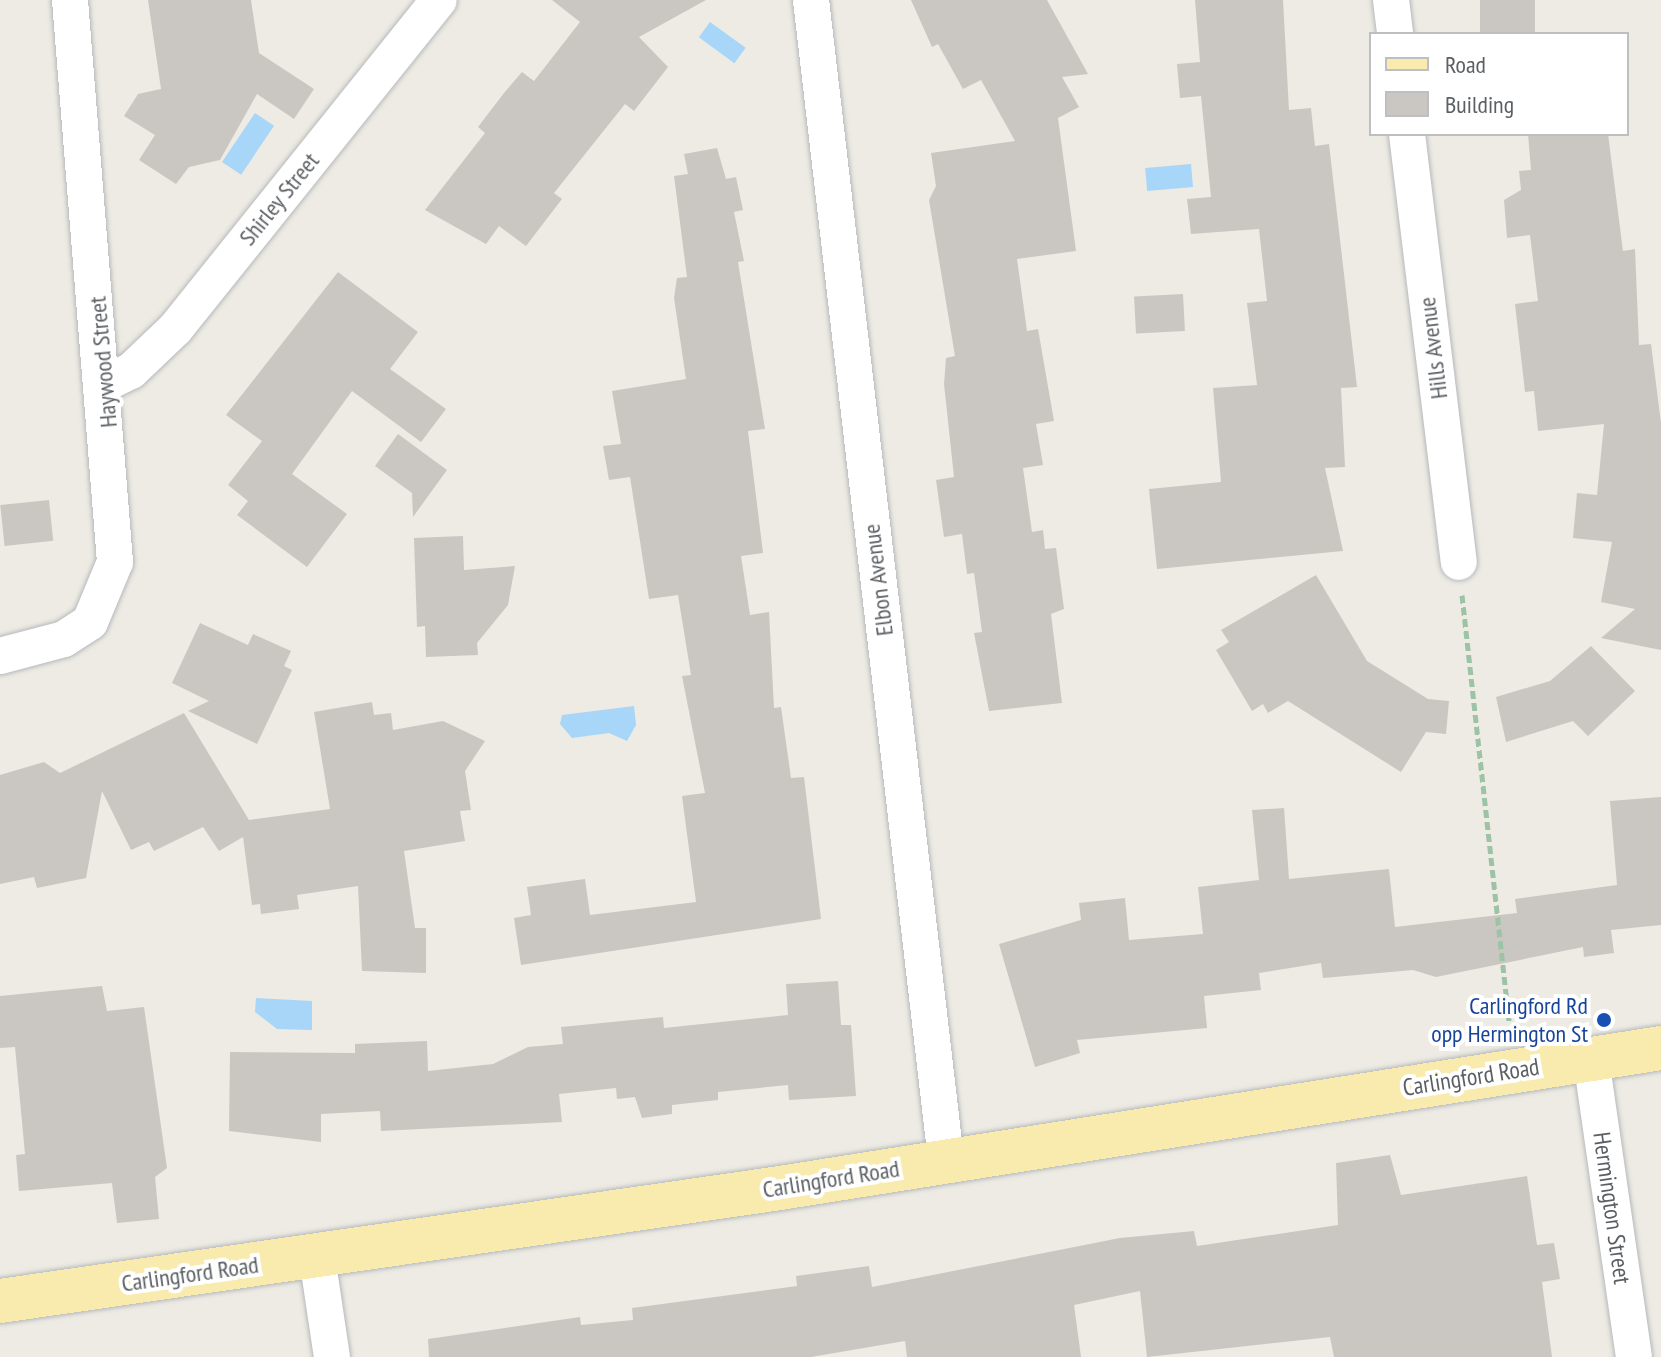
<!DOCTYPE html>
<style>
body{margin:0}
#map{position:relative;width:1661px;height:1357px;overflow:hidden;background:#edebe3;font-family:"PT Sans Narrow",sans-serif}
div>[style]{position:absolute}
.water>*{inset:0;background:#a8d6f8;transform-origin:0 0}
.building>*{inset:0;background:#cac7c2;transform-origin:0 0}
.path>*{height:5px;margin-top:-2.5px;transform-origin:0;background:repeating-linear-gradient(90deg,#9cc3a6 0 8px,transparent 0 12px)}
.roads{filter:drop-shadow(0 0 2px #b6b9bc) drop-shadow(0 0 2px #b6b9bc)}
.street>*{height:36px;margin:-18px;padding:0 18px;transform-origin:18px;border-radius:18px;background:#fff}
.primary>*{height:44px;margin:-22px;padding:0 22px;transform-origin:22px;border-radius:22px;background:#f8ebad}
.dots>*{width:22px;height:22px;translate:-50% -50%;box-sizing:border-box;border:4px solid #fff;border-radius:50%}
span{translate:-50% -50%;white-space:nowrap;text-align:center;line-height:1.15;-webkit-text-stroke:8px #fff;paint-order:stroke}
.street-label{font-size:24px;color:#5b5f63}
.transit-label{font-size:24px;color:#164399}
.right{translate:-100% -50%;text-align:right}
.legend{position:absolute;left:1369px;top:32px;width:260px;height:104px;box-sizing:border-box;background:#fff;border:2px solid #bdbfc1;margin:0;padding:10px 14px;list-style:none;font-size:24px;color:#5b5f63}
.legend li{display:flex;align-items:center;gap:16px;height:40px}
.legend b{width:40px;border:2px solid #bdbfc1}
</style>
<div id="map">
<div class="water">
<i style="left:710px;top:22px;width:44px;height:19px;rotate:36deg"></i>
<i style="left:255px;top:113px;width:23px;height:59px;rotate:34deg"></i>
<i style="left:1191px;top:164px;width:23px;height:46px;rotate:85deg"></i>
<i style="clip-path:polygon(634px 706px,636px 725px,627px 741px,609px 733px,572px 738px,560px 724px,562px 715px)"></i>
<i style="clip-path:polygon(256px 998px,312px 1001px,312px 1030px,277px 1029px,255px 1012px)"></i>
</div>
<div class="building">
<i style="clip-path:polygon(148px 0,251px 0,259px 53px,314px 89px,294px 119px,257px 94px,220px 160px,189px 167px,176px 184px,139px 160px,155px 135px,124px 116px,138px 94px,161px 89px)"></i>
<i style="clip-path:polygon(552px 0,706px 0,639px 37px,668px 67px,634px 111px,625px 104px,554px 193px,562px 199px,526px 246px,499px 226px,486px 244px,425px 210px,485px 133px,478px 127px,504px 93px,522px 72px,534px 81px,580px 22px)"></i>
<i style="clip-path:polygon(911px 0,1047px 0,1088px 74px,1062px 77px,1079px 107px,1058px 118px,1076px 251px,1017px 259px,1027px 331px,1038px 329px,1054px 421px,1036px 424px,1043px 465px,1023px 468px,1032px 532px,1043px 530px,1045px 549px,1056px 548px,1064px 609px,1051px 614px,1062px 703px,989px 711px,974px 633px,982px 632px,974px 573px,967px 574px,962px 534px,944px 537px,936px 480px,954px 477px,944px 384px,946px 358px,955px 356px,929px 200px,936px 186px,931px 153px,1015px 141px,981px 80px,963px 89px,938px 44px,932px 47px)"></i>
<i style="clip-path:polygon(1195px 0,1283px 0,1289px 110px,1311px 108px,1315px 146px,1329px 144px,1357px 387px,1341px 388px,1345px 467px,1325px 468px,1343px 551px,1157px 569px,1149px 489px,1221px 482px,1213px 388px,1257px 385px,1247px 303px,1267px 301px,1259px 229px,1191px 234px,1187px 199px,1211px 197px,1201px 96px,1180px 98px,1177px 64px,1200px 62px)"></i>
<i style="left:1480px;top:0;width:55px;height:34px"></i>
<i style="clip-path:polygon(1528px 134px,1608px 134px,1623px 251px,1635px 249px,1639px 345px,1651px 344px,1661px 423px,1661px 650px,1601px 638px,1635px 609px,1601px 602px,1612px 542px,1573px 538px,1577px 493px,1597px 495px,1604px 424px,1538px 431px,1534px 391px,1525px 392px,1515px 304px,1538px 301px,1530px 235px,1507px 238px,1504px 200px,1521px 190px,1519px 171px,1531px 170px)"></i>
<i style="clip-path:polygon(717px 148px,726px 179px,736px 177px,743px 210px,734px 212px,744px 261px,738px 262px,765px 429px,748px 431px,763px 553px,741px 556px,750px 615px,769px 612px,774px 708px,781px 707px,791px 778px,804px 777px,821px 919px,521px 965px,514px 918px,531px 915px,527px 887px,585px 879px,590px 915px,696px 902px,682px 796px,705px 793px,682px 676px,691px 675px,678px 595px,649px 599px,630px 477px,609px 480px,603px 446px,621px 444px,612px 391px,686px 379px,674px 298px,677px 278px,687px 277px,674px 176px,688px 174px,684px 154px)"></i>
<i style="clip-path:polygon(338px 272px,418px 332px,390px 369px,446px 409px,421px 442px,352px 391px,292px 474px,347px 514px,307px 567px,237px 515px,248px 501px,228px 485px,262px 441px,226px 415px)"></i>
<i style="left:1183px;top:294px;width:37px;height:49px;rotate:87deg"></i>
<i style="clip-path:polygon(398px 434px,447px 470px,413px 517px,412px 493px,375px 466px)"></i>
<i style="left:49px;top:500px;width:41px;height:49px;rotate:84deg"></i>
<i style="clip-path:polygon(463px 536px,464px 570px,515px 566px,508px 605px,477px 643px,478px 655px,426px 657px,425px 626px,417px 627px,414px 538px)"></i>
<i style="clip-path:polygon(1316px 575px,1367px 661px,1428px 699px,1449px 701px,1446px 734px,1426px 732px,1401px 772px,1288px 701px,1268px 713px,1263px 704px,1252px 711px,1216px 650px,1229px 642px,1221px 630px)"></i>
<i style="clip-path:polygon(200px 623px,248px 645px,253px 634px,291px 651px,284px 666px,292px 670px,257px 744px,188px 711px,209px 701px,172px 683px)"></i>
<i style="clip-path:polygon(1591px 646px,1635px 691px,1588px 736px,1573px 721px,1506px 742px,1496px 697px,1550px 681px)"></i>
<i style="clip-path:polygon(372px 702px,374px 715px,391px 713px,393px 730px,443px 721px,485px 741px,465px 771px,471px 810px,460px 811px,465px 841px,404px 851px,415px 928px,426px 928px,426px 973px,362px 971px,358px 886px,297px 895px,299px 909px,261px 914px,260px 904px,252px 905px,243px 837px,219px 851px,203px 827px,154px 851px,149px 842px,131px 850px,102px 791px,86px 878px,37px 888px,34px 877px,0 884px,0 775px,44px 762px,60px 773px,184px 713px,249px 820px,330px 809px,314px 712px)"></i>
<i style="clip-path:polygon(1661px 797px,1661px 925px,1611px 930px,1614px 953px,1584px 957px,1583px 947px,1436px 977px,1413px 970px,1323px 978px,1321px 963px,1259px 973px,1261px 990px,1204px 996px,1207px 1028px,1077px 1040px,1080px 1053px,1035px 1067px,999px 944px,1081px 920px,1079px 903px,1125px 898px,1129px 940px,1203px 934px,1198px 887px,1259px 880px,1252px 810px,1284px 808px,1289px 879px,1389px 869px,1395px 927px,1517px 913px,1515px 899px,1617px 885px,1610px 801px)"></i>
<i style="clip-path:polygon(838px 981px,841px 1025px,851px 1025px,856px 1096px,789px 1100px,788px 1085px,718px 1092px,718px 1100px,672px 1105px,672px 1114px,642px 1118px,635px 1097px,617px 1099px,616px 1088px,559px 1094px,562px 1122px,381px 1131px,380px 1111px,321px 1114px,321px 1142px,229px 1131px,230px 1052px,355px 1053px,355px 1044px,427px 1041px,428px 1071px,493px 1064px,528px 1047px,563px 1044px,561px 1027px,663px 1017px,664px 1028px,788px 1015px,786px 984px)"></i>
<i style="clip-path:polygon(102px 986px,107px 1011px,144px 1007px,167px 1168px,155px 1177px,159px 1219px,117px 1223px,112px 1183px,19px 1191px,16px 1155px,25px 1154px,15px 1047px,0 1048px,0 996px)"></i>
<i style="clip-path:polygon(1390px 1155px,1401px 1195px,1527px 1176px,1537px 1245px,1554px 1243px,1560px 1279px,1542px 1282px,1552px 1357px,1334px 1357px,1330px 1337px,1147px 1357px,1140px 1291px,1074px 1305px,1081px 1357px,907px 1357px,905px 1341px,811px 1357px,429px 1357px,428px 1339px,580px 1317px,581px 1325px,633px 1320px,632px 1308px,797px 1286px,796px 1276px,869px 1266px,872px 1287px,1120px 1238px,1194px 1231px,1197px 1246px,1338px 1225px,1336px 1163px)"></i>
</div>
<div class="path">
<i style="left:1462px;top:595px;width:429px;rotate:83.7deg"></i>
</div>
<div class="roads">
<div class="street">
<i style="left:811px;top:0;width:1168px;rotate:83.36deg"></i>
<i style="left:1391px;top:0;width:34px;rotate:83deg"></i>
<i style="left:1407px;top:134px;width:431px;rotate:83.1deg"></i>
<i style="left:106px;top:383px;width:28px;rotate:-26deg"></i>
<i style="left:131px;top:371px;width:62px;rotate:-43.7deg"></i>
<i style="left:176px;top:328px;width:420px;rotate:-51.3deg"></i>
<i style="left:0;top:656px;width:66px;rotate:-14.9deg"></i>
<i style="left:64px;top:639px;width:31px;rotate:-33deg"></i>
<i style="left:90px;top:622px;width:65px;rotate:-67.4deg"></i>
<i style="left:115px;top:562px;width:564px;rotate:-94.58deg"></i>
<i style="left:1591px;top:1059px;width:301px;rotate:81.8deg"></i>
<i style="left:317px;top:1257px;width:101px;rotate:81.5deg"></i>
</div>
<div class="primary">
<i style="left:0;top:1301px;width:788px;rotate:-8.24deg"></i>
<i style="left:780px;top:1188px;width:892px;rotate:-9.03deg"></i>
</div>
</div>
<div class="dots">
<i style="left:1604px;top:1020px;background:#1a4fb4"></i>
</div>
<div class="street-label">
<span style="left:279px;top:199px;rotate:-51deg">Shirley Street</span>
<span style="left:1433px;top:348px;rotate:-97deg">Hills Avenue</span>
<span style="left:103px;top:362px;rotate:-95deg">Haywood Street</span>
<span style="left:878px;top:580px;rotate:-97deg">Elbon Avenue</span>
<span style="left:1471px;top:1077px;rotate:-9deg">Carlingford Road</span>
<span style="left:831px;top:1179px;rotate:-9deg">Carlingford Road</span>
<span style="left:1612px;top:1208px;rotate:82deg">Hermington Street</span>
<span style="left:190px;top:1274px;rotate:-8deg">Carlingford Road</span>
</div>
<div class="transit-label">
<span class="right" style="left:1588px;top:1020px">Carlingford Rd<br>opp Hermington St</span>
</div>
<ul class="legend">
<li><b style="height:10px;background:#f8ebad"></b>Road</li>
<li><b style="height:22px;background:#cac7c2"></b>Building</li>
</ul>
</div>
